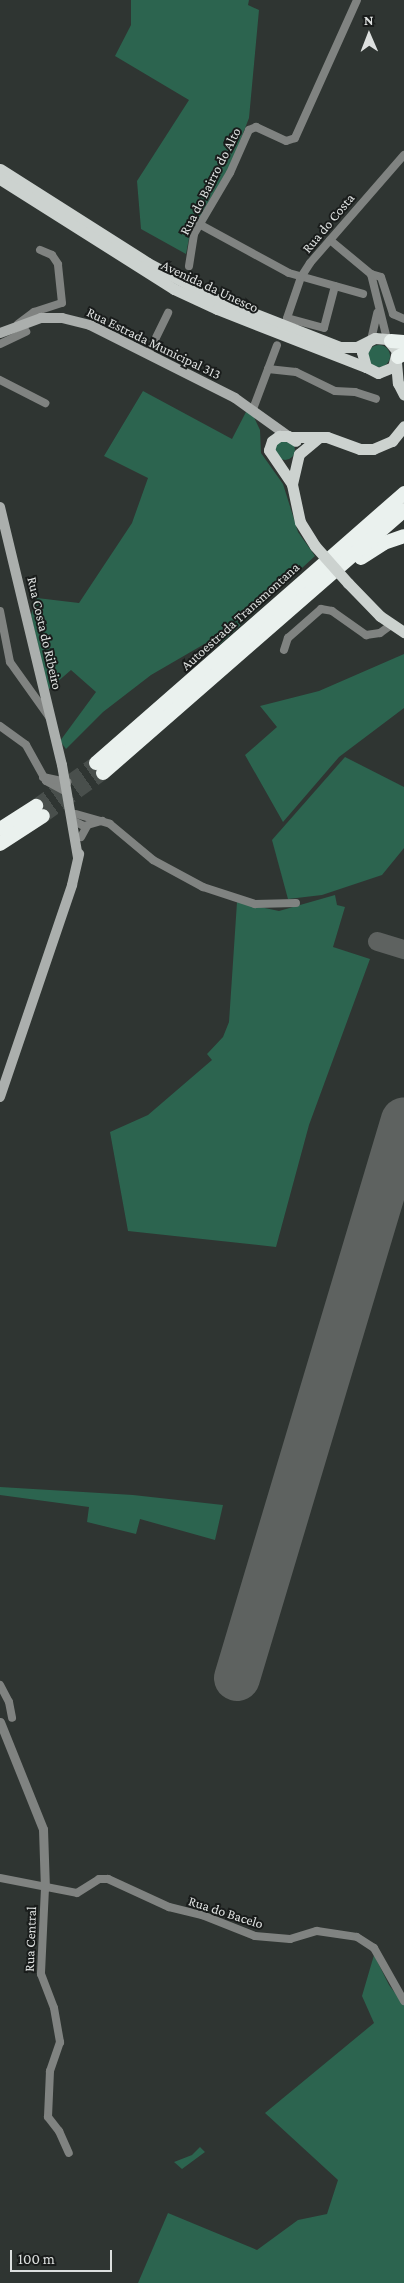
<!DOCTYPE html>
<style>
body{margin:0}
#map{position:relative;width:404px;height:2283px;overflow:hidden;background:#2f3532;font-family:"Crimson Pro",serif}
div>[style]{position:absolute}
.green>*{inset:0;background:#2c644f}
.round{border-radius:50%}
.taxiway>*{height:19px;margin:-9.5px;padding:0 9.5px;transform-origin:9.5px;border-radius:9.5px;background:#5e6260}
.runway>*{height:46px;margin:-23px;padding:0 23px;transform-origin:23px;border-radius:23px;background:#5e6260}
.motorway-tunnel>*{height:14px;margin-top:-7px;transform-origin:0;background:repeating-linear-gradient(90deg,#494f4c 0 14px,transparent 0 21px)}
.minor>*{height:8px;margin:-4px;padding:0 4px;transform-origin:4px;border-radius:4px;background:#808381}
.tertiary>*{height:9px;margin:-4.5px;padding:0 4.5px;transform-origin:4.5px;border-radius:4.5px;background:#808381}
.secondary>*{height:10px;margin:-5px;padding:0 5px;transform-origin:5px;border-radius:5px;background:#abafad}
.primary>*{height:11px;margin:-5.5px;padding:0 5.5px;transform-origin:5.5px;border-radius:5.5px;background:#ccd2cf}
.motorway>*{height:14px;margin:-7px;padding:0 7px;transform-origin:7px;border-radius:7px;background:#eaf1ee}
.primary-bridge>*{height:11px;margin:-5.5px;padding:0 5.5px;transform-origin:5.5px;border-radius:5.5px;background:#ccd2cf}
span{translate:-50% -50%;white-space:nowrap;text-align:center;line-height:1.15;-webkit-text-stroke:4px #191c1b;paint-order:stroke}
.street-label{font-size:14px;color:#dde0df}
.north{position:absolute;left:344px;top:10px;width:50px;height:50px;-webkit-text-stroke:4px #191c1b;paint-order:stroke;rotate:359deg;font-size:14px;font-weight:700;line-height:20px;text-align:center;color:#dde0df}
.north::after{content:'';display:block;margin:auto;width:18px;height:22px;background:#dde0df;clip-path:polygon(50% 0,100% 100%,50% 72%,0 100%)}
.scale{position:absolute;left:10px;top:2250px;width:102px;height:22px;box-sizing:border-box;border:2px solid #dde0df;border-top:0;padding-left:6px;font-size:15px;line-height:18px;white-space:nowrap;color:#dde0df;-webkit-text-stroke:4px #191c1b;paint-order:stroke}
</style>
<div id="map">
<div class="green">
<i style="clip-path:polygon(131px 0,249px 0,248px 5px,259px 10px,249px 118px,231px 164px,190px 233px,186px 254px,141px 229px,137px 181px,189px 100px,115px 56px,131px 25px)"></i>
<i class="round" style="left:368px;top:345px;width:22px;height:22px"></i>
<i style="clip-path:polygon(143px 391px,232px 439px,247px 410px,253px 415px,260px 430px,261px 453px,283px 484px,298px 532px,315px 556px,219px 645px,213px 639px,151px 675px,103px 712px,66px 749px,60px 741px,96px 692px,71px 670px,48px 690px,31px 615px,37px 598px,79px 603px,132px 523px,148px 478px,104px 456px)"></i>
<i class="round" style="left:275px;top:440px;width:20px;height:20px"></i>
<i style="clip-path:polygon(404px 654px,404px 708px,339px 757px,283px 822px,245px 755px,277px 727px,260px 706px,319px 691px)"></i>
<i style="clip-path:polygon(345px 757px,404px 787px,404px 848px,382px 875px,322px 895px,288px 899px,272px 840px)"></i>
<i style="clip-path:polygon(335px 895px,337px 905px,345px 907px,333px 947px,370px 959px,309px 1125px,276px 1247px,128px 1231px,110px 1132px,148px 1115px,212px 1060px,207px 1054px,223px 1037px,229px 1022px,237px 902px,279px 911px)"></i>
<i style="clip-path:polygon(0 1487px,133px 1495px,223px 1505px,215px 1540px,140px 1519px,136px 1534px,87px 1522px,89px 1507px,0 1495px)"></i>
<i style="clip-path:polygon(374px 1955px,389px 1985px,404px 2005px,404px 2283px,138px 2283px,168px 2213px,257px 2250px,298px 2220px,327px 2214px,338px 2180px,265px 2113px,374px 2023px,362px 1996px)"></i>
<i style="clip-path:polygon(200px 2147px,205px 2152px,182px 2169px,174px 2162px,192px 2155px)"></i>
</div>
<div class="taxiway">
<i style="left:377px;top:941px;width:28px;rotate:17deg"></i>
</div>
<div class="runway">
<i style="left:237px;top:1678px;width:582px;rotate:-73.34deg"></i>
</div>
<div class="motorway-tunnel">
<i style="left:36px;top:806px;width:74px;rotate:-35.6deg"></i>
<i style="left:43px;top:816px;width:74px;rotate:-35.6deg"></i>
</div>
<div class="minor">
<i style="left:199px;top:224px;width:102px;rotate:28.6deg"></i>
<i style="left:289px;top:273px;width:77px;rotate:15.8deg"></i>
<i style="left:330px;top:240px;width:53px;rotate:39.7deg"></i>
<i style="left:371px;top:274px;width:67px;rotate:76.2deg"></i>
<i style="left:189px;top:266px;width:32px;rotate:-81deg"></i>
<i style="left:194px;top:234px;width:71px;rotate:-59.5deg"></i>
<i style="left:230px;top:173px;width:47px;rotate:-66.2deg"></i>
<i style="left:249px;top:130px;width:8px;rotate:-23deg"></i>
<i style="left:256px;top:127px;width:33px;rotate:25deg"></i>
<i style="left:286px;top:141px;width:9px;rotate:-18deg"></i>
<i style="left:295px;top:138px;width:151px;rotate:-65.8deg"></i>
<i style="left:371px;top:274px;width:10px;rotate:17deg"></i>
<i style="left:381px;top:277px;width:39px;rotate:72deg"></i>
<i style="left:393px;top:314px;width:12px;rotate:24deg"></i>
<i style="left:335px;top:286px;width:43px;rotate:104.7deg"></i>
<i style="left:324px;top:328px;width:38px;rotate:-165deg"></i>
<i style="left:287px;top:318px;width:43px;rotate:-71.1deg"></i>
<i style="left:301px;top:277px;width:17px;rotate:-57deg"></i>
<i style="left:310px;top:263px;width:143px;rotate:-49deg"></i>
<i style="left:18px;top:324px;width:20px;rotate:-37deg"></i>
<i style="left:34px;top:312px;width:29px;rotate:-18deg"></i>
<i style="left:62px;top:303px;width:39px;rotate:-96deg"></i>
<i style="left:58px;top:264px;width:11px;rotate:-124deg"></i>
<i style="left:52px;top:255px;width:13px;rotate:-157deg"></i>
<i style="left:371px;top:340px;width:28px;rotate:-77deg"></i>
<i style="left:0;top:344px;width:29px;rotate:-25deg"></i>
<i style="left:148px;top:354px;width:46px;rotate:-64deg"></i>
<i style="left:268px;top:369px;width:28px;rotate:6deg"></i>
<i style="left:296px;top:372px;width:43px;rotate:26deg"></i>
<i style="left:335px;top:391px;width:20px;rotate:3deg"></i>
<i style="left:355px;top:392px;width:22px;rotate:18deg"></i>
<i style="left:0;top:380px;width:51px;rotate:27.1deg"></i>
<i style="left:253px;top:409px;width:68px;rotate:-69.4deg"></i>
<i style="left:0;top:611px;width:52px;rotate:78.9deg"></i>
<i style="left:10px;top:662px;width:69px;rotate:54.5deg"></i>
<i style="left:284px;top:650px;width:13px;rotate:-72deg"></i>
<i style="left:288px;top:638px;width:44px;rotate:-41.3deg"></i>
<i style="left:321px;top:609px;width:11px;rotate:10deg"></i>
<i style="left:332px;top:611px;width:42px;rotate:35.2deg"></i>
<i style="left:366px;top:635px;width:14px;rotate:-8deg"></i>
<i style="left:380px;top:633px;width:14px;rotate:-36deg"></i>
<i style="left:0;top:726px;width:32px;rotate:36deg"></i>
<i style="left:26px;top:745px;width:41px;rotate:60.9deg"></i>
<i style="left:46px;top:781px;width:21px;rotate:28deg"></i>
<i style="left:43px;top:777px;width:25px;rotate:12deg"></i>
<i style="left:76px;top:814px;width:35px;rotate:16deg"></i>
<i style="left:110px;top:824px;width:56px;rotate:39.9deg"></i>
<i style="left:153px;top:860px;width:57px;rotate:28.4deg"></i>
<i style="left:203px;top:887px;width:55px;rotate:18.1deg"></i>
<i style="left:255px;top:904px;width:41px;rotate:-1.4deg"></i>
<i style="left:72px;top:820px;width:13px;rotate:27deg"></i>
<i style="left:84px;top:826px;width:19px;rotate:-16deg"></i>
<i style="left:81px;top:837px;width:13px;rotate:-61deg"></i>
<i style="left:0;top:1685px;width:19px;rotate:62deg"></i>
<i style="left:9px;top:1702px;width:16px;rotate:79deg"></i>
<i style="left:0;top:1878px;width:78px;rotate:11deg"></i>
<i style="left:77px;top:1893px;width:26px;rotate:-32deg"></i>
<i style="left:99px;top:1879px;width:9px"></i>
<i style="left:108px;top:1879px;width:67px;rotate:24.7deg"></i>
<i style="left:169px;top:1907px;width:34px;rotate:14deg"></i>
<i style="left:202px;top:1915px;width:57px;rotate:21.6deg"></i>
<i style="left:255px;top:1936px;width:35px;rotate:5deg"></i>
<i style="left:290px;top:1939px;width:28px;rotate:-17deg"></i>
<i style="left:317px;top:1931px;width:40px;rotate:8.5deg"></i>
<i style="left:357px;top:1937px;width:20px;rotate:33deg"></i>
<i style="left:374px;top:1948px;width:61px;rotate:60.5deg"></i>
<i style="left:45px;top:1888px;width:86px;rotate:92.7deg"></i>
<i style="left:41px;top:1974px;width:36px;rotate:69deg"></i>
<i style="left:54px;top:2008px;width:35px;rotate:80deg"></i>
<i style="left:60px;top:2042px;width:31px;rotate:109deg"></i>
<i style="left:50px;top:2071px;width:46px;rotate:92.5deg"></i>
<i style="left:48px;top:2117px;width:18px;rotate:52deg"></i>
<i style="left:59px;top:2131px;width:24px;rotate:66deg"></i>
</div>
<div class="tertiary">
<i style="left:0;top:1722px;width:115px;rotate:68.1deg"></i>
<i style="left:43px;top:1829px;width:59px;rotate:88.1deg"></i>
</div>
<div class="secondary">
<i style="left:0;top:333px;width:44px;rotate:-20.1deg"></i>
<i style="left:41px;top:318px;width:21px"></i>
<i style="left:62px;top:318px;width:29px;rotate:14deg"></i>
<i style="left:90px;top:325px;width:162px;rotate:26.7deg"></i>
<i style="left:235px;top:398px;width:65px;rotate:35.6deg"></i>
<i style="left:0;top:507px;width:265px;rotate:76.5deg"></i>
<i style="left:62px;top:765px;width:94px;rotate:80.2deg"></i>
<i style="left:0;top:1097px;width:224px;rotate:-71.2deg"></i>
<i style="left:72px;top:885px;width:32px;rotate:-77deg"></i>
</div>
<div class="primary">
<i style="left:0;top:169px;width:175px;rotate:32.4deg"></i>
<i style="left:148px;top:263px;width:72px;rotate:28deg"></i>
<i style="left:212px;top:297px;width:137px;rotate:21.3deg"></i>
<i style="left:340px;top:347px;width:17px"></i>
<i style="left:357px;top:347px;width:20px;rotate:-27deg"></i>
<i style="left:375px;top:338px;width:12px;rotate:5deg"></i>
<i style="left:387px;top:339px;width:16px;rotate:50deg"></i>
<i style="left:397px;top:351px;width:16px;rotate:104deg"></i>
<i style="left:393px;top:367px;width:16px;rotate:158deg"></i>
<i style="left:378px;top:373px;width:13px;rotate:-153deg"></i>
<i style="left:366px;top:367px;width:16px;rotate:-105deg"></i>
<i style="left:362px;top:352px;width:10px;rotate:-61deg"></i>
<i style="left:0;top:179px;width:206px;rotate:32.3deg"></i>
<i style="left:174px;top:289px;width:47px;rotate:24.9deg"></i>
<i style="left:217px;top:309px;width:160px;rotate:21.3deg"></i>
<i style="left:396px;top:362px;width:21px;rotate:85deg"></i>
<i style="left:398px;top:383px;width:13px;rotate:63deg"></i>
<i style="left:291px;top:437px;width:36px"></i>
<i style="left:327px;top:437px;width:35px;rotate:20deg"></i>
<i style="left:360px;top:449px;width:13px"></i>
<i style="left:373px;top:449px;width:21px;rotate:-23deg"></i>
<i style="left:392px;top:441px;width:19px;rotate:-51deg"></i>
<i style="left:292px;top:484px;width:41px;rotate:-124.1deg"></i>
<i style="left:269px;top:450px;width:9px;rotate:-72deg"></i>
<i style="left:272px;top:441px;width:9px;rotate:-36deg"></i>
<i style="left:279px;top:436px;width:9px"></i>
<i style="left:288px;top:436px;width:9px;rotate:32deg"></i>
<i style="left:315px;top:546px;width:28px;rotate:-122deg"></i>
<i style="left:300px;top:522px;width:39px;rotate:-102deg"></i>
<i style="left:292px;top:484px;width:31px;rotate:-77deg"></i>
<i style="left:299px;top:454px;width:25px;rotate:-40deg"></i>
<i style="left:348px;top:583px;width:46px;rotate:45.9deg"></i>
<i style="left:380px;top:616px;width:29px;rotate:34deg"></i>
</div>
<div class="motorway">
<i style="left:391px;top:341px;width:13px;rotate:4deg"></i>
<i style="left:398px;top:357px;width:7px;rotate:-27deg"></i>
<i style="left:361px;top:558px;width:27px;rotate:-33deg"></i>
<i style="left:384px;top:543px;width:21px;rotate:-19deg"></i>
<i style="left:96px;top:763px;width:410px;rotate:-41.2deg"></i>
<i style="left:103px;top:773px;width:400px;rotate:-41.1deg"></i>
<i style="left:0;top:829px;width:43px;rotate:-32.6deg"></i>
<i style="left:0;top:844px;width:51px;rotate:-33.1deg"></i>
</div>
<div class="primary-bridge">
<i style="left:315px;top:546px;width:50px;rotate:48.3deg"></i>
</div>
<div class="street-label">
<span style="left:210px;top:181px;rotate:-63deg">Rua do Bairro do Alto</span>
<span style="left:328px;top:223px;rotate:-50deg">Rua do Costa</span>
<span style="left:210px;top:286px;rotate:25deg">Avenida da Unesco</span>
<span style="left:154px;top:343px;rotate:26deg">Rua Estrada Municipal 313</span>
<span style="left:240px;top:616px;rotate:-42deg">Autoestrada Transmontana</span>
<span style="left:45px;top:633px;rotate:77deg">Rua Costa do Ribeiro</span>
<span style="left:226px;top:1912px;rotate:18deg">Rua do Bacelo</span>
<span style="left:30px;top:1939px;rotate:-88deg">Rua Central</span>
</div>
<div class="north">N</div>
<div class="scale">100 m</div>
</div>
